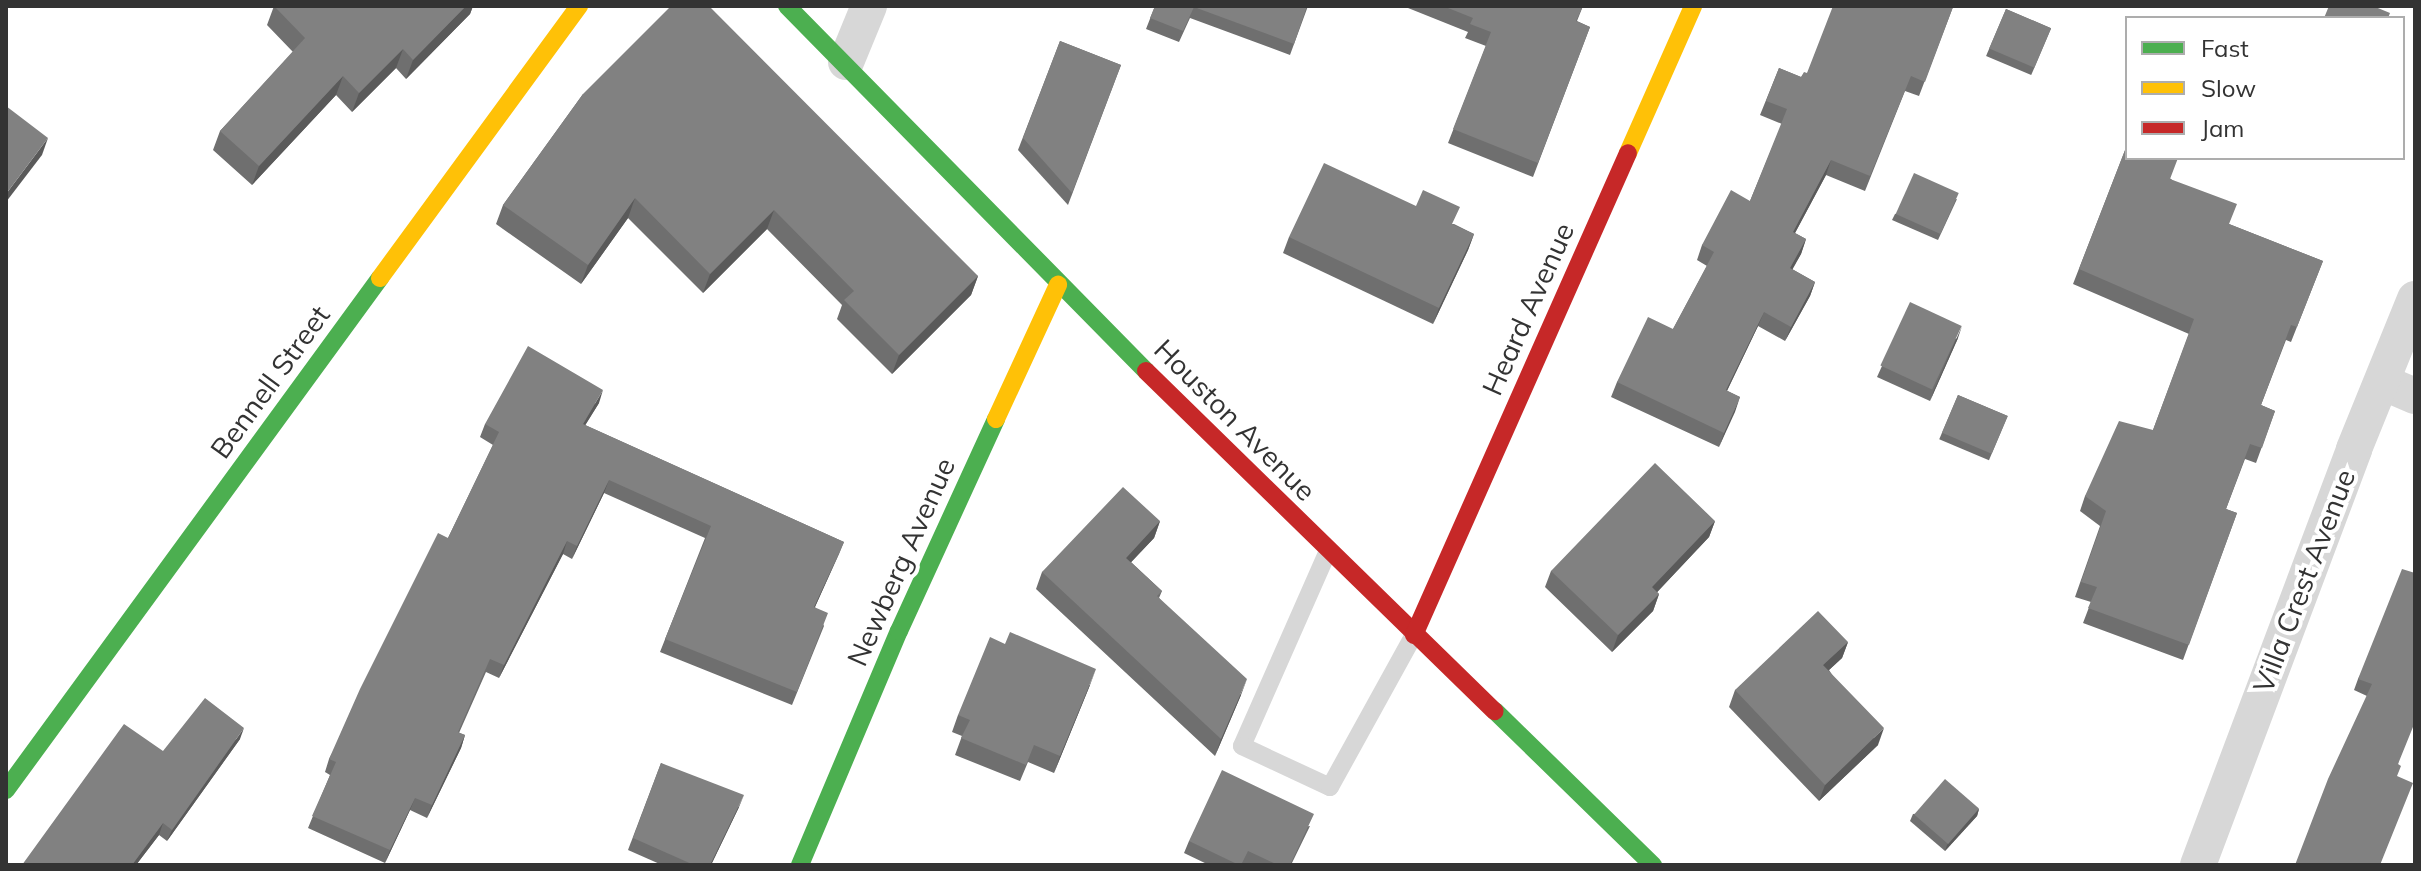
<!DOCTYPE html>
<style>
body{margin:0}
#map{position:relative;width:2421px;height:871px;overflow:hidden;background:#fff;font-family:Mulish,sans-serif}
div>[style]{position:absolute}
.lane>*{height:18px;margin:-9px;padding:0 9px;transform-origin:9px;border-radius:9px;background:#d7d7d7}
.street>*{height:36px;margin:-18px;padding:0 18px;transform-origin:18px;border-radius:18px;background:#d7d7d7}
.fast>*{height:18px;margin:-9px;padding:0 9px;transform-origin:9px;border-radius:9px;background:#4caf50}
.slow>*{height:18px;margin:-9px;padding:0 9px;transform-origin:9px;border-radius:9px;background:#ffc107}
.jam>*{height:18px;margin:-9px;padding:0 9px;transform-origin:9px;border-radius:9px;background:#c62828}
.wall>*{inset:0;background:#6f6f6f;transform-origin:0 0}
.shaded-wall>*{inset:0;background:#5a5a5a}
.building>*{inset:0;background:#818181;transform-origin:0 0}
span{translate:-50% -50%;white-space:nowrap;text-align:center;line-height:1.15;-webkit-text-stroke:8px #fff;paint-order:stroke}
.street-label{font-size:28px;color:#333}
.frame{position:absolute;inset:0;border:8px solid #333;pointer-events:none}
.legend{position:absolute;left:2125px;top:16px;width:280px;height:144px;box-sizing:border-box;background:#fff;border:2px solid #adadad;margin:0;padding:10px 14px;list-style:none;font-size:24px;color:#333}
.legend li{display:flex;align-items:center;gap:16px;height:40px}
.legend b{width:40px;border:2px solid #adadad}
</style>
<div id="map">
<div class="lane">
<i style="left:1328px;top:551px;width:213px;rotate:113.8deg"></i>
<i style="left:1242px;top:746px;width:97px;rotate:25deg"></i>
<i style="left:1330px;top:787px;width:174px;rotate:-61.1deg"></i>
</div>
<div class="street">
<i style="left:846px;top:62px;width:61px;rotate:-67.7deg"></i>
<i style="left:2382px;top:382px;width:36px;rotate:23deg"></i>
<i style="left:2198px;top:865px;width:444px;rotate:-69.4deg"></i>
<i style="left:2354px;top:449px;width:162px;rotate:-67.9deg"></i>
</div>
<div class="fast">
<i style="left:787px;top:6px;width:512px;rotate:45.47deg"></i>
<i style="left:1495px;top:711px;width:221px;rotate:44.3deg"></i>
<i style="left:6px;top:790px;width:634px;rotate:-53.85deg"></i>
<i style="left:800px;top:865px;width:254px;rotate:-67.1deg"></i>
<i style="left:899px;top:631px;width:233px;rotate:-65.4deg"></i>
</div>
<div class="slow">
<i style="left:1628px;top:153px;width:161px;rotate:-66.1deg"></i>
<i style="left:380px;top:278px;width:337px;rotate:-53.8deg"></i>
<i style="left:996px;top:419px;width:148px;rotate:-65.2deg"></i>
</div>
<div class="jam">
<i style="left:1146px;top:371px;width:487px;rotate:44.3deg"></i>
<i style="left:1414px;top:635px;width:527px;rotate:-66.06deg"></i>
</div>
<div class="wall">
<i style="clip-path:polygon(274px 6px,473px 6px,470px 14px,406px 79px,396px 68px,352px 112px,336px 95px,252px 185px,213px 150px,220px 131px,293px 52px,267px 25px)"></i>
<i style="clip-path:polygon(1155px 6px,1308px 6px,1290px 55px,1190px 18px,1179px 42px,1146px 29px)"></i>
<i style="clip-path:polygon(1403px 6px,1583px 6px,1577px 21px,1590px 27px,1533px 177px,1448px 143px,1486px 46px,1465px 38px,1468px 32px)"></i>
<i style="clip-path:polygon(1953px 7px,1919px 96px,1905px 91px,1865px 191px,1826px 175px,1795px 233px,1806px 239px,1801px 254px,1792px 269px,1815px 282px,1810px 296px,1785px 341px,1758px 326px,1727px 391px,1740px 397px,1719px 447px,1611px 397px,1617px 382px,1673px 329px,1707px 266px,1697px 260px,1702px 245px,1750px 201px,1782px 124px,1760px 115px,1779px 68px,1801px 77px,1807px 73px)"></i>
<i style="left:2006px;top:9px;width:49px;height:51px;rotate:23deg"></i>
<i style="clip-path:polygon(1060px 41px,1121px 65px,1068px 205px,1018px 150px)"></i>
<i style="clip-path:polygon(583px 94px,978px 276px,971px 295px,892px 374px,837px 319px,842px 305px,767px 229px,703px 293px,628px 218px,581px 284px,496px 224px,503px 205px)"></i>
<i style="clip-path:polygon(2127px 145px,2229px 224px,2323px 261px,2291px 342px,2286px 340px,2261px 405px,2275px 411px,2256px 463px,2245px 459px,2226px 509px,2237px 513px,2183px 660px,2083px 623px,2091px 602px,2075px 597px,2100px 526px,2080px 511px,2085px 496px,2153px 430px,2189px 334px,2073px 284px)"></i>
<i style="clip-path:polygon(1957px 199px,1938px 240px,1892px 220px,1895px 214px)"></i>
<i style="clip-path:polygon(1454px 224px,1474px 234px,1468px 250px,1433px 324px,1283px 253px,1289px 237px)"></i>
<i style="clip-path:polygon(1958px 338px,1930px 401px,1877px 377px,1882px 366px)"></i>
<i style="left:1958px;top:395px;width:54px;height:48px;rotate:23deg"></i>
<i style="clip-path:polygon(599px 403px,585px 425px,844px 542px,815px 607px,824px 626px,792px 705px,660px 652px,705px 538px,604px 493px,572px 559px,563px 554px,499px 678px,486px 672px,459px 733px,465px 735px,461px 748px,427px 818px,410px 810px,385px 863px,308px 828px,330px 775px,325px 772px,329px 759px,448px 538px,493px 445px,480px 437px,485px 424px)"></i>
<i style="clip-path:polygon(1160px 521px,1154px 538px,1131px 562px,1162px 591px,1159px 598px,1241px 695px,1215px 756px,1036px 589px,1042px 572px)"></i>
<i style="clip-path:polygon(1715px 521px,1709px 537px,1657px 592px,1659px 594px,1653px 611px,1612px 652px,1545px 587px,1551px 571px)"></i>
<i style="clip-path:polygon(2415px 574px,2398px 765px,2380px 865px,2367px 696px,2354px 690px,2358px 679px)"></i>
<i style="clip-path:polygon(1848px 642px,1842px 658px,1829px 670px,1878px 745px,1819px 801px,1729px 707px,1735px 690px)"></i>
<i style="clip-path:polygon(1090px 685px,1054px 773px,1028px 762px,1020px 781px,955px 755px,962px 736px,952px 732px,958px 715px)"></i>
<i style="clip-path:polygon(240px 739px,167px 841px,159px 835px,136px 865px,22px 865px,163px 751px)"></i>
<i style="clip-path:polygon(661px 763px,739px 807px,711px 865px,662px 865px,628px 850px)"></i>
<i style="clip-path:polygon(1979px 809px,1977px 816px,1945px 851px,1910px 821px,1913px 814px)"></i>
<i style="clip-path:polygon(1310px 826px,1291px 865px,1247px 865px,1243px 863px,1242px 865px,1209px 865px,1184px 853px,1189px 841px)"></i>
</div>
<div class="shaded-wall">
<i style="clip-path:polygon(466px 6px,473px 6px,470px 14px,406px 79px,413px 60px)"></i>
<i style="clip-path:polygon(403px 49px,396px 68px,352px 112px,359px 93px)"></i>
<i style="clip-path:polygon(343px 76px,336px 95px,252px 185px,259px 166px)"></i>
<i style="clip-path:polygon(48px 138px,42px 155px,6px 202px,6px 194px)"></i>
<i style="clip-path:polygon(1831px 160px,1826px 175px,1788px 246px,1793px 232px)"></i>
<i style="clip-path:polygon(635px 198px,628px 218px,581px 284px,588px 265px)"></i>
<i style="clip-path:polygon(774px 210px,767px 229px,703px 293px,710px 274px)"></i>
<i style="clip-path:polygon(1474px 234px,1468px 250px,1433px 324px,1439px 308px)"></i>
<i style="clip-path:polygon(1806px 239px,1801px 254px,1785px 283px,1790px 268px)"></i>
<i style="clip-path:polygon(978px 276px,971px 295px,892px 374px,899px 355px)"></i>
<i style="clip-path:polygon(1815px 282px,1810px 296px,1785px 341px,1791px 327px)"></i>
<i style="clip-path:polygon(1764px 312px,1758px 326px,1720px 405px,1726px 390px)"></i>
<i style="clip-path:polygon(1962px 326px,1958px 338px,1930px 401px,1934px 390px)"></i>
<i style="clip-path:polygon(603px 390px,599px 403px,578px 437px,583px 424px)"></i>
<i style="clip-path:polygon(1740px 397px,1735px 412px,1719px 447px,1724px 433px)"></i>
<i style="clip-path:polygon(609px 480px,604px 493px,572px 559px,577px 546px)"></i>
<i style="clip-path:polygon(1160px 521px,1154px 538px,1120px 574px,1126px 558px)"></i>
<i style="clip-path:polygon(1715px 521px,1709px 537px,1646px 604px,1652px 587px)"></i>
<i style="clip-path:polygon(567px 541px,563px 554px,499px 678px,504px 665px)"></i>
<i style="clip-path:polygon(844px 542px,839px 554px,809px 620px,814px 607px)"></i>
<i style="clip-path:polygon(1659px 594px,1653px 611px,1612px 652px,1618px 635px)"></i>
<i style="clip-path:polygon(1848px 642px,1842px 658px,1817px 681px,1823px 665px)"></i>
<i style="clip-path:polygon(1096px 669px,1090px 685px,1054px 773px,1060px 756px)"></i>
<i style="clip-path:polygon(1247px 679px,1241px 695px,1215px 756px,1221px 739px)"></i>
<i style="clip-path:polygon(244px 728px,240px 739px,167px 841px,172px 830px)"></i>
<i style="clip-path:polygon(1884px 728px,1878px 745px,1819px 801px,1825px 785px)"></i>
<i style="clip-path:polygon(465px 735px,461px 748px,427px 818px,432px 805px)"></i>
<i style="clip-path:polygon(744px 795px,739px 807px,711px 865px,710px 865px)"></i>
<i style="clip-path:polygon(415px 798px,410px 810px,385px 863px,390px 850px)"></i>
<i style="clip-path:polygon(1979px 809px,1977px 816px,1945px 851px,1947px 845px)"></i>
<i style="clip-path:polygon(163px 823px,159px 835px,136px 865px,132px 865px)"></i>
</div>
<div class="building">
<i style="clip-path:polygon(274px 6px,466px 6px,413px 60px,403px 49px,359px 93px,343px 76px,259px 166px,220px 131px,305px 38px)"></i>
<i style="clip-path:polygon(671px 6px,709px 6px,978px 276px,899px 355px,844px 300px,854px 291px,774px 210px,710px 274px,635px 198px,588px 265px,503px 205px,583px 94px)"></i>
<i style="clip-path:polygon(1155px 6px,1307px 6px,1294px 44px,1194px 7px,1183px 31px,1150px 18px)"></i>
<i style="clip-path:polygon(1443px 6px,1583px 6px,1576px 21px,1590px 27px,1538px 163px,1453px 129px,1491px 32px,1470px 24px,1473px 18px)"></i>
<i style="clip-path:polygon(1833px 6px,1953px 7px,1925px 82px,1911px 76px,1870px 176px,1831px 160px,1793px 232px,1806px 239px,1790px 268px,1815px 282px,1791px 327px,1764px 312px,1726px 390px,1740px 397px,1724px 433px,1617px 382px,1648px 317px,1673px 329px,1714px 252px,1702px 245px,1731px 190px,1750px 201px,1787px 109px,1766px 101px,1779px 68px,1801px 77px,1804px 72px,1807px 73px)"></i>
<i style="clip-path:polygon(2329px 6px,2373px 6px,2390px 13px,2388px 18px,2324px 18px)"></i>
<i style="left:2006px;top:9px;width:49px;height:43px;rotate:23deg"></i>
<i style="clip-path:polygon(1060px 41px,1121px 65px,1072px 193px,1023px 138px)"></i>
<i style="clip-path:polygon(6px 106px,48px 138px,6px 194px)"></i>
<i style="clip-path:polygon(2127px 145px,2127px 158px,2178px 158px,2170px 179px,2237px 204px,2229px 224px,2323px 261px,2297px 327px,2291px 325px,2261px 405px,2275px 411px,2262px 448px,2250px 444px,2226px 509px,2237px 513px,2189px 645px,2088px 608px,2097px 587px,2081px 582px,2106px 511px,2085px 496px,2119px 421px,2153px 430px,2194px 319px,2079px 269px)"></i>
<i style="clip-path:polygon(1324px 163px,1416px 206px,1423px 190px,1460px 207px,1452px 224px,1474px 234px,1439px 308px,1289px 237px)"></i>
<i style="left:1914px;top:173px;width:49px;height:45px;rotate:24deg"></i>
<i style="left:1910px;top:302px;width:57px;height:70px;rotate:25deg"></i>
<i style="clip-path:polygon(528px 346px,603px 390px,583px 424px,844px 542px,814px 607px,828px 613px,797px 692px,665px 639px,711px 526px,609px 480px,577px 546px,567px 541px,504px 665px,490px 659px,458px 732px,465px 735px,432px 805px,415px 798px,390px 850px,312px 816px,336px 762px,329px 759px,360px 689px,438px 533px,448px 538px,499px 432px,485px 424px)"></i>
<i style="left:1958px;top:395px;width:54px;height:41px;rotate:23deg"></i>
<i style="clip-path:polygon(1655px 463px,1715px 521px,1652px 587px,1659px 594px,1618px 635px,1551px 571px)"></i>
<i style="clip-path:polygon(1123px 487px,1160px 521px,1126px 558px,1162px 591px,1157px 596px,1247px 679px,1221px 739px,1042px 572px)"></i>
<i style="clip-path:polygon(2402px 569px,2415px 573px,2415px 722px,2398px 764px,2401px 766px,2397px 776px,2413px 783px,2380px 865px,2295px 865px,2328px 779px,2372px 684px,2358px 679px)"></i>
<i style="clip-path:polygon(1818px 611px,1848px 642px,1823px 665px,1884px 728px,1825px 785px,1735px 690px)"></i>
<i style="clip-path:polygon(1010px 632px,1096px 669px,1060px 756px,1034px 745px,1026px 765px,961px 738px,970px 720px,958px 715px,990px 637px,1005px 644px)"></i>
<i style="clip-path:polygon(205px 698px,244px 728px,172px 830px,163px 823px,132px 865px,22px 865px,124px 724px,163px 751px)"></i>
<i style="clip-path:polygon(661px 763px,744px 795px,710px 865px,694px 865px,633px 838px)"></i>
<i style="clip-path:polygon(1222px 770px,1314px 814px,1290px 865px,1278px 865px,1248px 851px,1241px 865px,1239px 865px,1189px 841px)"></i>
<i style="left:1945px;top:779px;width:45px;height:47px;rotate:41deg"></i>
</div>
<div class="street-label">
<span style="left:1528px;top:309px;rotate:-66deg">Heard Avenue</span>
<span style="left:270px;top:382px;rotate:-54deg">Bennell Street</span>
<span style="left:1235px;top:420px;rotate:45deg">Houston Avenue</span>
<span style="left:901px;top:562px;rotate:-66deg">Newberg Avenue</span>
<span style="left:2304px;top:581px;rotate:-69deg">Villa Crest Avenue</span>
</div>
<div class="frame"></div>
<ul class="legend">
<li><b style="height:10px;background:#4caf50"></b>Fast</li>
<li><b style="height:10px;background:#ffc107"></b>Slow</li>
<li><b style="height:10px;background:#c62828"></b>Jam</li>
</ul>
</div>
